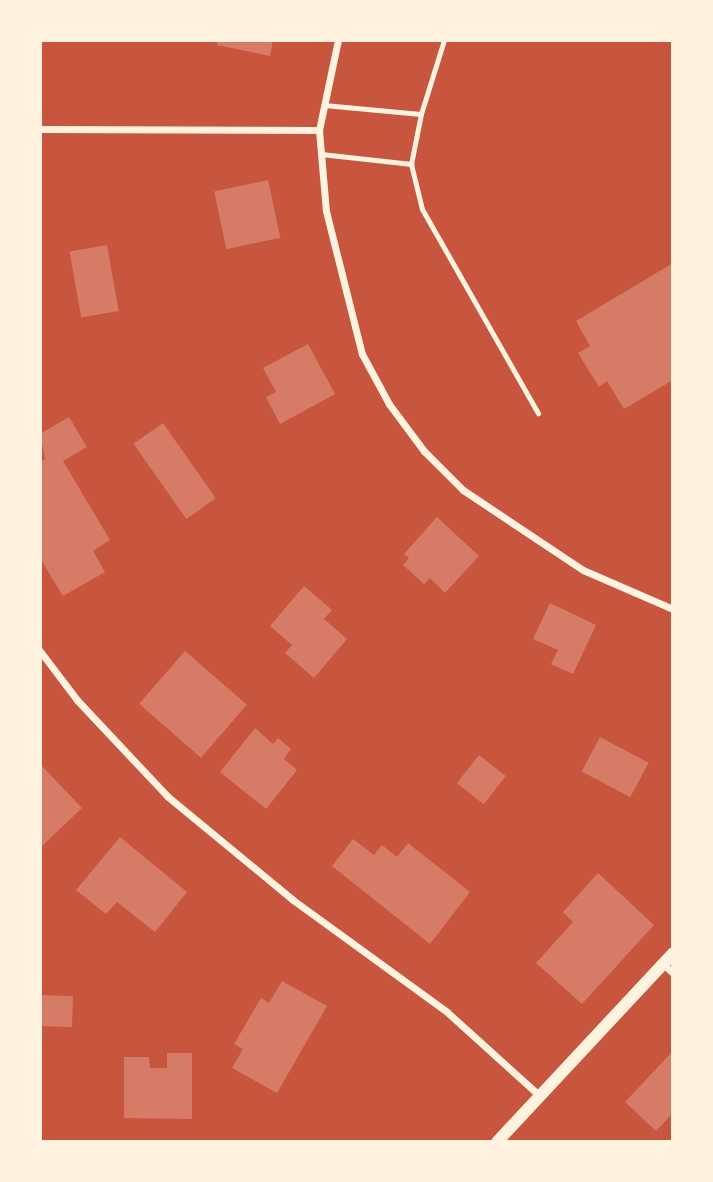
<!DOCTYPE html>
<style>
body{margin:0}
#map{position:relative;width:713px;height:1182px;overflow:hidden;background:#c8553d;font-family:"Source Serif 4",serif}
div>[style]{position:absolute}
.building>*{inset:0;background:#d67c66;transform-origin:0 0}
.service>*{height:5px;margin:-2.5px;padding:0 2.5px;transform-origin:2.5px;border-radius:2.5px;background:#fff3e0}
.minor>*{height:7px;margin:-3.5px;padding:0 3.5px;transform-origin:3.5px;border-radius:3.5px;background:#fff3e0}
.tertiary>*{height:12px;margin:-6px;padding:0 6px;transform-origin:6px;border-radius:6px;background:#fff3e0}
span{translate:-50% -50%;white-space:nowrap;text-align:center;line-height:1.15;-webkit-text-stroke:7px #fff3e0;paint-order:stroke}
.frame{position:absolute;inset:0;border:42px solid #fff3e0;pointer-events:none}
</style>
<div id="map">
<div class="building">
<i style="clip-path:polygon(218px 40px,273px 40px,270px 56px,217px 45px)"></i>
<i style="left:268px;top:180px;width:59px;height:55px;rotate:78deg"></i>
<i style="left:107px;top:245px;width:67px;height:38px;rotate:80deg"></i>
<i style="clip-path:polygon(673px 263px,673px 380px,624px 409px,607px 381px,599px 387px,578px 353px,590px 346px,576px 321px)"></i>
<i style="clip-path:polygon(308px 344px,335px 394px,280px 424px,266px 397px,276px 392px,263px 368px)"></i>
<i style="clip-path:polygon(69px 417px,87px 447px,63px 461px,110px 540px,93px 551px,105px 572px,63px 596px,40px 558px,40px 462px,45px 459px,40px 434px)"></i>
<i style="left:163px;top:423px;width:92px;height:36px;rotate:55deg"></i>
<i style="clip-path:polygon(437px 517px,479px 556px,445px 593px,430px 578px,424px 584px,403px 565px,409px 558px,404px 554px)"></i>
<i style="clip-path:polygon(304px 586px,332px 610px,324px 619px,347px 639px,314px 678px,285px 653px,292px 645px,270px 626px)"></i>
<i style="clip-path:polygon(550px 603px,596px 625px,573px 674px,551px 664px,558px 650px,533px 639px)"></i>
<i style="left:185px;top:651px;width:82px;height:70px;rotate:41deg"></i>
<i style="clip-path:polygon(255px 728px,273px 744px,278px 738px,291px 749px,284px 759px,297px 770px,266px 809px,220px 772px)"></i>
<i style="left:600px;top:737px;width:55px;height:39px;rotate:28deg"></i>
<i style="left:479px;top:755px;width:34px;height:36px;rotate:38deg"></i>
<i style="clip-path:polygon(40px 764px,82px 808px,40px 848px)"></i>
<i style="clip-path:polygon(120px 837px,187px 892px,155px 932px,117px 902px,106px 914px,76px 890px)"></i>
<i style="clip-path:polygon(353px 839px,374px 855px,382px 845px,397px 857px,408px 843px,470px 892px,430px 944px,332px 866px)"></i>
<i style="clip-path:polygon(598px 873px,654px 925px,582px 1004px,536px 963px,573px 922px,563px 912px)"></i>
<i style="clip-path:polygon(282px 981px,327px 1006px,277px 1093px,232px 1068px,243px 1049px,234px 1044px,261px 998px,269px 1003px)"></i>
<i style="left:40px;top:995px;width:33px;height:31px;rotate:2deg"></i>
<i style="clip-path:polygon(673px 1051px,673px 1113px,656px 1131px,625px 1102px)"></i>
<i style="clip-path:polygon(167px 1053px,192px 1053px,192px 1119px,124px 1118px,124px 1057px,149px 1057px,150px 1068px,167px 1068px)"></i>
</div>
<div class="service">
<i style="left:444px;top:40px;width:77px;rotate:107.3deg"></i>
<i style="left:421px;top:114px;width:51px;rotate:101.3deg"></i>
<i style="left:411px;top:164px;width:46px;rotate:76.3deg"></i>
<i style="left:422px;top:209px;width:235px;rotate:60.4deg"></i>
<i style="left:324px;top:105px;width:97px;rotate:5.3deg"></i>
<i style="left:321px;top:154px;width:91px;rotate:6.3deg"></i>
</div>
<div class="minor">
<i style="left:338px;top:40px;width:92px;rotate:101.9deg"></i>
<i style="left:319px;top:130px;width:81px;rotate:85.1deg"></i>
<i style="left:326px;top:211px;width:147px;rotate:75.9deg"></i>
<i style="left:362px;top:354px;width:57px;rotate:61.6deg"></i>
<i style="left:389px;top:404px;width:59px;rotate:53.3deg"></i>
<i style="left:424px;top:451px;width:55px;rotate:45deg"></i>
<i style="left:463px;top:490px;width:144px;rotate:33.7deg"></i>
<i style="left:583px;top:570px;width:98px;rotate:23.4deg"></i>
<i style="left:40px;top:129px;width:279px;rotate:0.2deg"></i>
<i style="left:40px;top:651px;width:61px;rotate:52.9deg"></i>
<i style="left:77px;top:700px;width:132px;rotate:46.8deg"></i>
<i style="left:167px;top:796px;width:163px;rotate:39.5deg"></i>
<i style="left:293px;top:900px;width:190px;rotate:36deg"></i>
<i style="left:447px;top:1012px;width:125px;rotate:42.1deg"></i>
<i style="left:663px;top:964px;width:13px;rotate:42deg"></i>
</div>
<div class="tertiary">
<i style="left:497px;top:1142px;width:258px;rotate:-47deg"></i>
</div>
<div class="frame"></div>
</div>
